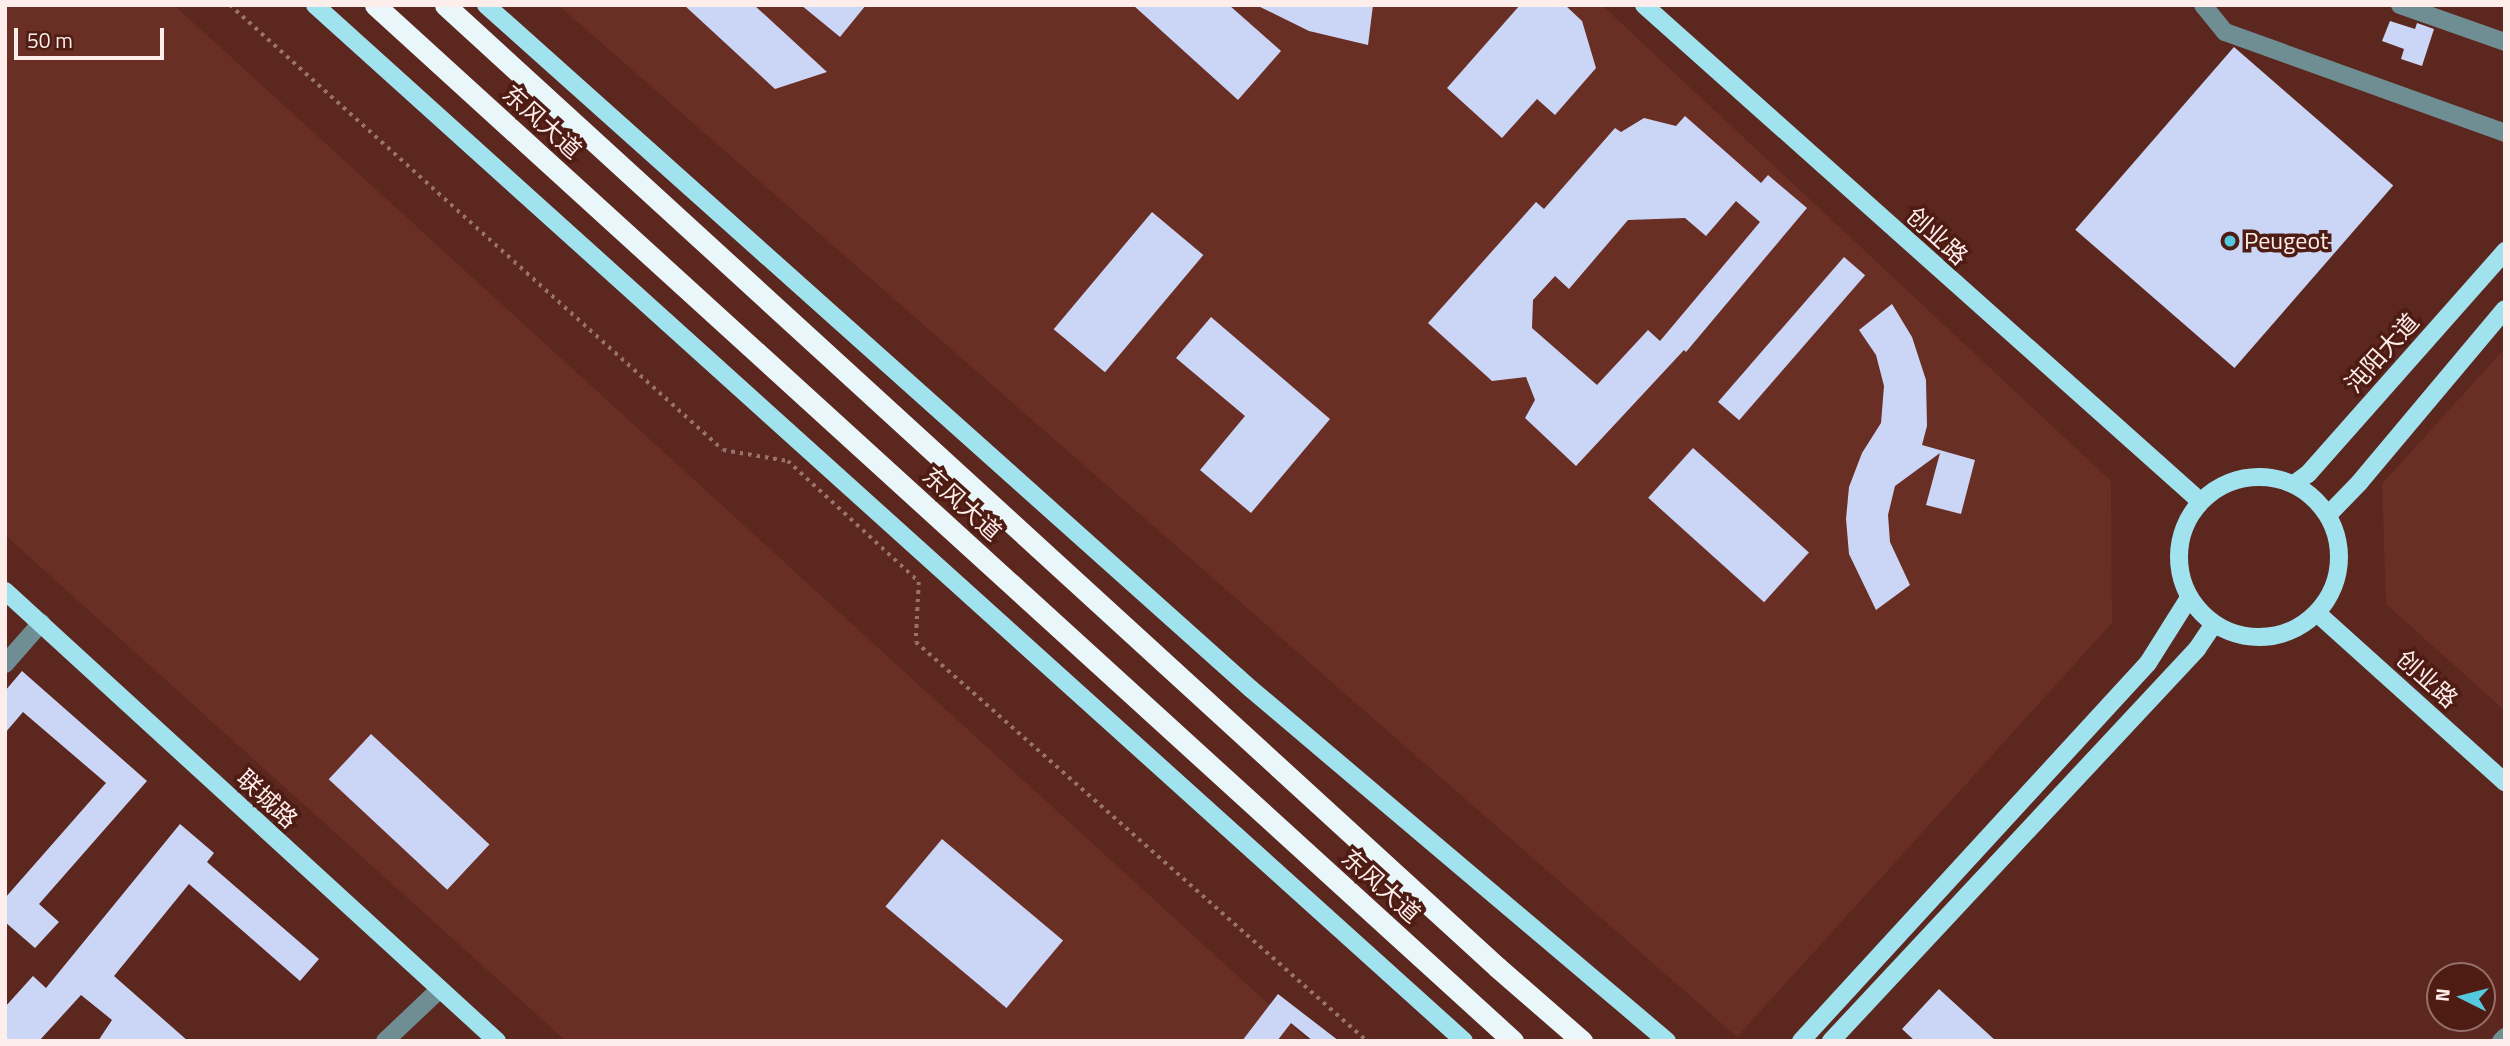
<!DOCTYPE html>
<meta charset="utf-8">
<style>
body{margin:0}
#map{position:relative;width:2510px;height:1046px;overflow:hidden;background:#5b271e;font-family:"Titillium Web","Noto Sans SC",sans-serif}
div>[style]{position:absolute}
.built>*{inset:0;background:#692e24}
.building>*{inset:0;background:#cbd6f7;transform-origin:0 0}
.path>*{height:3.5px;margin-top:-1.75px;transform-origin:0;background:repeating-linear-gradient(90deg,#98726c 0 3.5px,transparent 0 8.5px)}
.minor>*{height:18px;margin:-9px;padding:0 9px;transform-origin:9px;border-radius:9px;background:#6f8e94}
.major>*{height:18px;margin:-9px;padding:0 9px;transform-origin:9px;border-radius:9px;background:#a1e2ef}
.major>.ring{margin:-9px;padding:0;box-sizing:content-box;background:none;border:18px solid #a1e2ef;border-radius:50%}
.highway>*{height:21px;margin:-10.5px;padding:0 10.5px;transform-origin:10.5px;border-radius:10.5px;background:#e9f7fa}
.highway-bridge>*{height:21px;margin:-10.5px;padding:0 10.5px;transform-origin:10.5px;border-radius:10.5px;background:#e9f7fa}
.dots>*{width:19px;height:19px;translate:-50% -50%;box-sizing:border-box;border:4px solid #4f1c14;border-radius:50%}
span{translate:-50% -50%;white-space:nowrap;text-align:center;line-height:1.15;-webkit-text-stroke:7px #4f1c14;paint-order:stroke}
.street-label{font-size:24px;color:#fdeeec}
.poi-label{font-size:24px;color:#fdeeec}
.left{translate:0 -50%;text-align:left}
.frame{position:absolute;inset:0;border:7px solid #fdeeec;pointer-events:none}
.north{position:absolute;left:2426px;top:962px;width:70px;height:70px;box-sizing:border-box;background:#4f1c14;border:2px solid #95706a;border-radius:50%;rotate:276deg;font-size:19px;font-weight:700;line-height:28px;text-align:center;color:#fdeeec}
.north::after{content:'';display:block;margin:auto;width:24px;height:32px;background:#55cadf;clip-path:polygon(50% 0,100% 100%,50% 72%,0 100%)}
.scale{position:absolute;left:14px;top:28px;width:150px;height:32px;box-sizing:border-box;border:4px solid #fdeeec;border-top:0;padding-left:9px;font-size:21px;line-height:24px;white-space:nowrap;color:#fdeeec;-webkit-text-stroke:5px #4f1c14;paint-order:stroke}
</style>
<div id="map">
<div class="built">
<i style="clip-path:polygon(5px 5px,174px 5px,1309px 1041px,566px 1041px,5px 535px)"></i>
<i style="clip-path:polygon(558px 5px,1602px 5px,2111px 481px,2112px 623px,1737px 1037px)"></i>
<i style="clip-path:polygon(2505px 348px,2505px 711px,2386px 604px,2382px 484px)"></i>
</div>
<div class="building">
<i style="clip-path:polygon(684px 5px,754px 5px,827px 72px,775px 89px)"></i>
<i style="clip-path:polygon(801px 5px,866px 5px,840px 37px)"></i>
<i style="clip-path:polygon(1133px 5px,1229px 5px,1281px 51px,1238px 100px)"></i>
<i style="clip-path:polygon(1256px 5px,1373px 5px,1368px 45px,1309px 31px)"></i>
<i style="clip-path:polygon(1520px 5px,1565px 5px,1582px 21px,1596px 68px,1555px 115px,1537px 99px,1502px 138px,1447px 88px)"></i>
<i style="clip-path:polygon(2390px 21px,2415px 29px,2417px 23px,2434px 29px,2422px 66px,2401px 59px,2404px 49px,2382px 41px)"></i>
<i style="left:2234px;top:47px;width:211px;height:242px;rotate:41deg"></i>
<i style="clip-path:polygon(evenodd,1685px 116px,1761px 183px,1768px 175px,1807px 208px,1686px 352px,1684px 350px,1576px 466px,1525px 418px,1535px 400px,1526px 377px,1492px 381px,1428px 323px,1536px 202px,1544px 209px,1615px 128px,1621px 132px,1644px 118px,1676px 126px,1685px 116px,1736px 201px,1760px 222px,1660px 341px,1648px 330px,1597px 385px,1532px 328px,1533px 300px,1555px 276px,1569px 289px,1628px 220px,1685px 218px,1706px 236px,1736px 201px)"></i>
<i style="left:1152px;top:212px;width:67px;height:153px;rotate:40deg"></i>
<i style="left:1844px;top:257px;width:28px;height:192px;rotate:41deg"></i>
<i style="clip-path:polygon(1892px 304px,1912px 337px,1926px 380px,1927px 426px,1922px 445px,1975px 460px,1961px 514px,1926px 505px,1940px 453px,1895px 486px,1888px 515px,1890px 542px,1910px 585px,1876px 610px,1849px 554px,1846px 519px,1849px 487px,1862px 453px,1881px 423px,1884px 386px,1876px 355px,1859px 330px)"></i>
<i style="clip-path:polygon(1211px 317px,1330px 419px,1251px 513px,1200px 470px,1245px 416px,1176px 358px)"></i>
<i style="left:1693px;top:448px;width:156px;height:67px;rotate:42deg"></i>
<i style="clip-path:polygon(22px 671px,147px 781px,39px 904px,59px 922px,35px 948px,5px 922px,5px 898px,106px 783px,23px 712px,5px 733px,5px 691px)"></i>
<i style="left:371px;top:734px;width:162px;height:62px;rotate:43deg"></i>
<i style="clip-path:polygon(180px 824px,214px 853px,207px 862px,319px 959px,300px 981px,189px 884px,114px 976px,188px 1041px,98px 1041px,112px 1020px,81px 995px,39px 1041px,5px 1041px,5px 1007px,33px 976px,46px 988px)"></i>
<i style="left:942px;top:839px;width:158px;height:88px;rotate:40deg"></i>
<i style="clip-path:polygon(1939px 989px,1996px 1041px,1915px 1041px,1902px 1029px)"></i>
<i style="clip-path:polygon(1278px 994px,1339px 1041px,1313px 1041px,1291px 1023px,1277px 1041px,1242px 1041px)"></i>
</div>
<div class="path">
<i style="left:230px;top:5px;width:664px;rotate:42.07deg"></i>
<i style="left:723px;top:450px;width:66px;rotate:9.6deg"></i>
<i style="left:788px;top:461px;width:178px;rotate:42.7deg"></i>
<i style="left:919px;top:582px;width:60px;rotate:92.9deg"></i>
<i style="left:916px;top:642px;width:602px;rotate:41.5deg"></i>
</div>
<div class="minor">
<i style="left:2203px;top:5px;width:35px;rotate:51deg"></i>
<i style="left:2225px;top:32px;width:298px;rotate:19.8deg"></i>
<i style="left:2400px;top:5px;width:111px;rotate:19.4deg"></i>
<i style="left:5px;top:664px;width:55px;rotate:-48.7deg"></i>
<i style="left:385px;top:1041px;width:74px;rotate:-43.4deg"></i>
<i style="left:2501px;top:1041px;width:6px;rotate:-45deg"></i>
</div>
<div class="major">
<i style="left:315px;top:5px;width:1547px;rotate:42.04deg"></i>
<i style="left:486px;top:5px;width:1026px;rotate:41.8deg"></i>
<i style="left:1251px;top:689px;width:545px;rotate:40.24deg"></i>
<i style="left:1644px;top:5px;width:745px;rotate:41.74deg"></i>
<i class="ring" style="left:2179px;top:477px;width:142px;height:142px"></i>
<i style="left:2294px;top:484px;width:17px;rotate:-36deg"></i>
<i style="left:2308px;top:474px;width:298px;rotate:-48.5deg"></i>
<i style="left:2328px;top:515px;width:45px;rotate:-45.9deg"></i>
<i style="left:2359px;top:483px;width:227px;rotate:-50deg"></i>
<i style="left:5px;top:591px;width:667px;rotate:42.45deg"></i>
<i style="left:2317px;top:613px;width:253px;rotate:42deg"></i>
<i style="left:1801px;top:1041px;width:513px;rotate:-47.45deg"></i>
<i style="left:2148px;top:663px;width:77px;rotate:-57.8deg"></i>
<i style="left:1831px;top:1041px;width:536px;rotate:-46.96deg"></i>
<i style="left:2197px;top:649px;width:30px;rotate:-56deg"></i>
</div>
<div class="highway">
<i style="left:375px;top:5px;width:1539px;rotate:42.31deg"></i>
</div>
<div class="highway-bridge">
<i style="left:445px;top:5px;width:1426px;rotate:42.44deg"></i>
<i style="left:1497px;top:967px;width:113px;rotate:41deg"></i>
</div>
<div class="dots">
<i style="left:2230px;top:241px;background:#55cadf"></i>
</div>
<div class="street-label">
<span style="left:542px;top:122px;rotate:42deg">东风大道</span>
<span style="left:1937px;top:236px;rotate:42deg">创业路</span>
<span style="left:2382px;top:353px;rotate:-48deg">沌阳大道</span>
<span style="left:962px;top:504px;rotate:42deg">东风大道</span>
<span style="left:2427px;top:679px;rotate:42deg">创业路</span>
<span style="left:267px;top:799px;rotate:43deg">联城路</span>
<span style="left:1381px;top:886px;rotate:42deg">东风大道</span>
</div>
<div class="poi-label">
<span class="left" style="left:2244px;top:241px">Peugeot</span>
</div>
<div class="frame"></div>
<div class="north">N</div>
<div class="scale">50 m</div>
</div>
